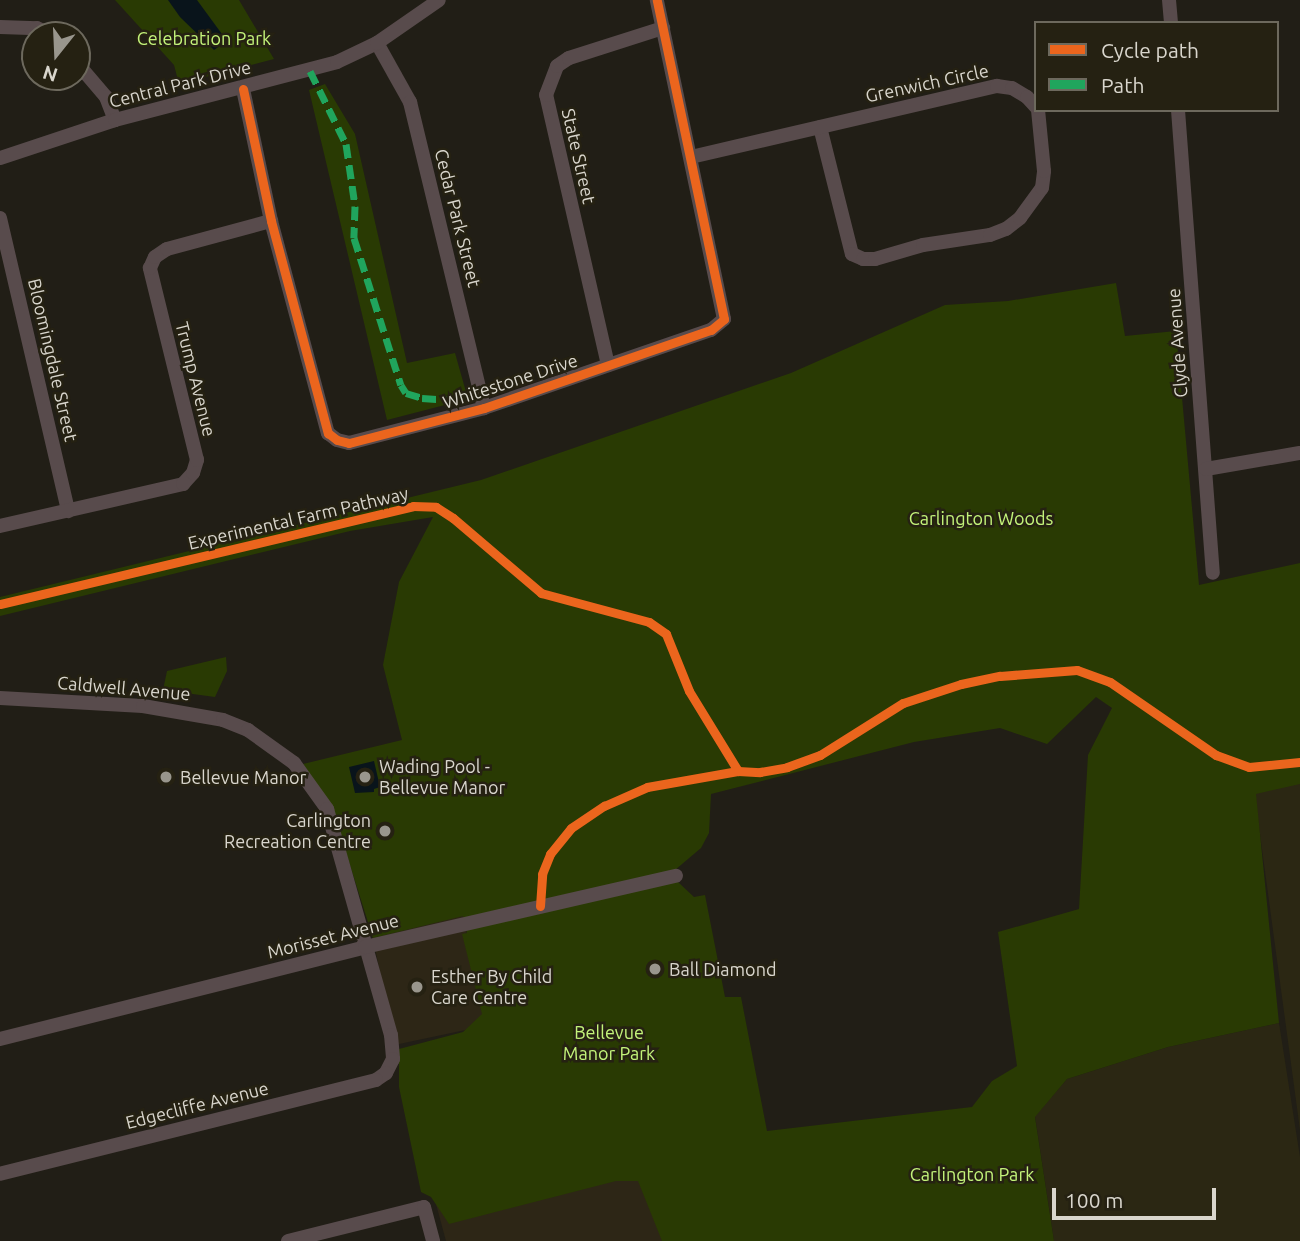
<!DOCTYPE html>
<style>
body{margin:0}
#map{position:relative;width:1300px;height:1241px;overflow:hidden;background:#211e16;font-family:Ubuntu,sans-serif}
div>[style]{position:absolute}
.commercial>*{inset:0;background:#2d2616;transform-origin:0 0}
.built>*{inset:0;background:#2b2713}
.green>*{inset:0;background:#293a03}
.water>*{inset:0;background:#09141b}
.minor>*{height:14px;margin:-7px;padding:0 7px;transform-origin:7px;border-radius:7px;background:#584b4c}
.quiet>*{height:7px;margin-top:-3.5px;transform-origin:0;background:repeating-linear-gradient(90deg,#20a55d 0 14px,transparent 0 21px)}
.cycleway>*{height:9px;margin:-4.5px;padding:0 4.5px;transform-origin:4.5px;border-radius:4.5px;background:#eb651d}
.dots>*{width:19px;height:19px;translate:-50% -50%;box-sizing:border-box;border:4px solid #252112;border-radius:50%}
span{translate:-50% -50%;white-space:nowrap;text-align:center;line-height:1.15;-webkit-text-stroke:5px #252112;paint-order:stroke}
.park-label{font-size:18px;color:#c3f37a}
.street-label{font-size:18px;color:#d9d6cd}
.poi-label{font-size:18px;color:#d9d6cd}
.left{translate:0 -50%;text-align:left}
.right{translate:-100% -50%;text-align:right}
.legend{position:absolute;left:1034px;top:21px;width:245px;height:91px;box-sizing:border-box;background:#252112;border:2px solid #6d695d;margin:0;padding:9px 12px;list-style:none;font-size:21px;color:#d9d6cd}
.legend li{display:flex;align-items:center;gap:14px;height:35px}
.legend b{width:35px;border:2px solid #6d695d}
.north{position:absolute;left:21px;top:21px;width:70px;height:70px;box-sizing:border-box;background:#252112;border:2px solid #6d695d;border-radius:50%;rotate:198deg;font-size:19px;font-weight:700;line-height:28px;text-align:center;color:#d9d6cd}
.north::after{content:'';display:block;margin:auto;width:24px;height:32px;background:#99968d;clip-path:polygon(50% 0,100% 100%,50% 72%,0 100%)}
.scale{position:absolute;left:1052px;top:1188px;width:164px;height:32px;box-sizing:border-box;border:4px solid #d9d6cd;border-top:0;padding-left:9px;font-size:21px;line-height:24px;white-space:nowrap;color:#d9d6cd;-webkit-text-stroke:5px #252112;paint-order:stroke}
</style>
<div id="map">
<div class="commercial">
<i style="left:463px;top:915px;width:113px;height:93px;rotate:78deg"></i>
<i style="clip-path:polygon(636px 1164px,673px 1241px,446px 1241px,436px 1204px)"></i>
</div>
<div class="built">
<i style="clip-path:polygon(1300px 781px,1300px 1130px,1254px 790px)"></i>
<i style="clip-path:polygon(1279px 1023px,1300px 1157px,1300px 1241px,1054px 1241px,1035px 1116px,1067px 1079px,1168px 1047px)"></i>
</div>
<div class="green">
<i style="clip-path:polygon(115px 0,239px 0,274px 59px,179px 84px,174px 65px)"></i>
<i style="clip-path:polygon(325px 84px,355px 134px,407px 363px,455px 353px,468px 399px,387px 420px,309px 90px)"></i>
<i style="clip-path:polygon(evenodd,1116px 283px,1125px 336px,1176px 331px,1199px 585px,1300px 563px,1300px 784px,1256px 794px,1279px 1023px,1168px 1047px,1067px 1079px,1035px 1117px,1054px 1241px,662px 1241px,638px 1181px,616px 1181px,449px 1224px,431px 1197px,421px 1192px,399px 1087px,399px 1049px,463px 1032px,482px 1014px,462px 934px,467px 933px,463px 916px,373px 938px,331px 805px,303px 764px,402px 740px,383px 665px,399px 582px,433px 517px,350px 531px,0 616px,0 597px,481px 480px,791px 373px,945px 305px,1008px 301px,1116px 283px,1096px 697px,1112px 708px,1088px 755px,1079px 909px,998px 932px,1017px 1066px,992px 1081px,972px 1107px,767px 1131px,741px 997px,725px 997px,705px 895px,694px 897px,678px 882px,675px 870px,701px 848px,709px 833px,711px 794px,914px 742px,1000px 728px,1047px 744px,1096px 697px)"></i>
<i style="clip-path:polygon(226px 657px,227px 671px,215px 697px,163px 690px,167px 671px)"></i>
</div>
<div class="water">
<i style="clip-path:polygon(168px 0,197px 0,227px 41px,214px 50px,180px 17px)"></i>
<i style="clip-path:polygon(374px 761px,380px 787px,374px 789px,374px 792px,355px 793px,349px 767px)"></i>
</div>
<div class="minor">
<i style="left:1169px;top:0;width:23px;rotate:85deg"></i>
<i style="left:0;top:27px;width:37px;rotate:2deg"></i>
<i style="left:37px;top:28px;width:17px;rotate:25deg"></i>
<i style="left:377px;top:43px;width:68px;rotate:60.8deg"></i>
<i style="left:410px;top:102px;width:315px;rotate:76.4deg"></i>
<i style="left:77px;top:63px;width:45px;rotate:49.5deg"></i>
<i style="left:106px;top:97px;width:25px;rotate:69deg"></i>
<i style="left:243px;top:89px;width:135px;rotate:78deg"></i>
<i style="left:271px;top:221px;width:220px;rotate:75deg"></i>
<i style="left:328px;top:433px;width:11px;rotate:38deg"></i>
<i style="left:337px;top:440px;width:12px;rotate:14deg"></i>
<i style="left:349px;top:443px;width:139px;rotate:-14.5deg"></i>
<i style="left:484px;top:408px;width:240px;rotate:-19deg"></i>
<i style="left:711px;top:330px;width:17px;rotate:-40deg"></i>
<i style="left:724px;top:319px;width:326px;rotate:-101.9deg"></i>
<i style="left:1178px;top:110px;width:464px;rotate:85.7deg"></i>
<i style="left:820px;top:127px;width:131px;rotate:75.9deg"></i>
<i style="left:852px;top:254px;width:12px;rotate:24deg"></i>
<i style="left:863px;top:259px;width:12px"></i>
<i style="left:875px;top:259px;width:50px;rotate:-16.3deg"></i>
<i style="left:923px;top:245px;width:68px;rotate:-8.5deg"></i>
<i style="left:990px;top:235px;width:17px;rotate:-21deg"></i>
<i style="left:1006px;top:229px;width:18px;rotate:-38deg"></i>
<i style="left:1020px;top:218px;width:37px;rotate:-54deg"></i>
<i style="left:1042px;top:188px;width:17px;rotate:-83deg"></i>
<i style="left:1044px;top:171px;width:61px;rotate:-95.6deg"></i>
<i style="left:691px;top:157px;width:314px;rotate:-13.1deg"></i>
<i style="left:997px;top:86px;width:15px;rotate:8deg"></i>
<i style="left:1012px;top:88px;width:17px;rotate:31deg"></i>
<i style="left:1027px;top:97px;width:13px;rotate:48deg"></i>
<i style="left:0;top:158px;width:121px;rotate:-18.3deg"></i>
<i style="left:115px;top:120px;width:229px;rotate:-14.6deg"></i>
<i style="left:337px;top:62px;width:44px;rotate:-25.4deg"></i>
<i style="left:377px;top:43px;width:75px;rotate:-34.7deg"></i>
<i style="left:0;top:218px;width:301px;rotate:76.9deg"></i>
<i style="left:608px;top:365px;width:277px;rotate:-102.9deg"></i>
<i style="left:546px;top:95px;width:31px;rotate:-69deg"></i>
<i style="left:557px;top:66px;width:14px;rotate:-34deg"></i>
<i style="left:569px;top:58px;width:99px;rotate:-17.7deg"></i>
<i style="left:1206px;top:469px;width:95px;rotate:-9.7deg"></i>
<i style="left:0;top:526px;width:188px;rotate:-12.9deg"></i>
<i style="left:183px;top:484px;width:15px;rotate:-48deg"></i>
<i style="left:193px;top:473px;width:14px;rotate:-73deg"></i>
<i style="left:197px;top:460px;width:198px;rotate:-103.8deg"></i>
<i style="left:150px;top:268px;width:12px;rotate:-66deg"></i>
<i style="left:155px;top:257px;width:14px;rotate:-34deg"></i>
<i style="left:167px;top:249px;width:108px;rotate:-15.1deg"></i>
<i style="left:0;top:698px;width:143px;rotate:3.2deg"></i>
<i style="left:143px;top:706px;width:81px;rotate:9.9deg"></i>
<i style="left:223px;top:720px;width:27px;rotate:22deg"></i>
<i style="left:248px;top:730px;width:57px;rotate:35.7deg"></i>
<i style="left:294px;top:763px;width:57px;rotate:54.3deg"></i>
<i style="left:327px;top:809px;width:235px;rotate:74.2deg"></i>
<i style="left:391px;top:1035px;width:24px;rotate:85deg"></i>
<i style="left:393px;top:1059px;width:16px;rotate:117deg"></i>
<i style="left:386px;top:1073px;width:12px;rotate:145deg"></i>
<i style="left:376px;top:1080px;width:388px;rotate:166deg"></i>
<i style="left:0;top:1039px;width:376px;rotate:-14.1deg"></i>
<i style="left:365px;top:947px;width:319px;rotate:-12.9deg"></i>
<i style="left:288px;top:1241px;width:140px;rotate:-14deg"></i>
<i style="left:424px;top:1207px;width:35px;rotate:75deg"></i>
</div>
<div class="quiet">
<i style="left:310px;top:71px;width:81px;rotate:63.7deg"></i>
<i style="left:346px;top:144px;width:63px;rotate:81.7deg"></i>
<i style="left:355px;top:206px;width:32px;rotate:92deg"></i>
<i style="left:354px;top:238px;width:154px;rotate:72.3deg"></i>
<i style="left:401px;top:385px;width:9px;rotate:58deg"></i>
<i style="left:406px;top:393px;width:17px;rotate:17deg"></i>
<i style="left:422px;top:398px;width:29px;rotate:4deg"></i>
</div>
<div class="cycleway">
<i style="left:243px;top:89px;width:135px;rotate:78deg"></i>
<i style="left:271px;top:221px;width:220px;rotate:75deg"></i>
<i style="left:328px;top:433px;width:11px;rotate:38deg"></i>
<i style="left:337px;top:440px;width:12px;rotate:14deg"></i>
<i style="left:349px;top:443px;width:139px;rotate:-14.5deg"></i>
<i style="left:484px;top:408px;width:240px;rotate:-19deg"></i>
<i style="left:711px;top:330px;width:17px;rotate:-40deg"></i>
<i style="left:724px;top:319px;width:326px;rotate:-101.9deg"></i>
<i style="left:0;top:604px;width:424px;rotate:-13.3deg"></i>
<i style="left:413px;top:506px;width:23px;rotate:2deg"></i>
<i style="left:436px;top:507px;width:20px;rotate:33deg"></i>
<i style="left:453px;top:518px;width:116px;rotate:40.4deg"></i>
<i style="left:541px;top:593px;width:112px;rotate:15deg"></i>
<i style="left:649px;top:622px;width:21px;rotate:35deg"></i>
<i style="left:666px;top:634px;width:61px;rotate:68deg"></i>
<i style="left:689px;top:691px;width:94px;rotate:58.5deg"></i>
<i style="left:540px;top:906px;width:32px;rotate:-86deg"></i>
<i style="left:542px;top:874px;width:22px;rotate:-68deg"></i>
<i style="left:550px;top:854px;width:33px;rotate:-51deg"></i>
<i style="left:571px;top:828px;width:40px;rotate:-34deg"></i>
<i style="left:604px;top:806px;width:47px;rotate:-23.8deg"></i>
<i style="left:647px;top:787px;width:92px;rotate:-10deg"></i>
<i style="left:738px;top:771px;width:22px;rotate:3deg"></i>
<i style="left:760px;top:772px;width:27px;rotate:-10deg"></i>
<i style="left:787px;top:767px;width:35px;rotate:-20deg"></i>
<i style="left:820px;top:755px;width:98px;rotate:-32.1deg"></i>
<i style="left:903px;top:703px;width:61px;rotate:-18.1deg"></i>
<i style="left:961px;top:684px;width:40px;rotate:-12deg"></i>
<i style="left:1000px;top:676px;width:77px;rotate:-4.5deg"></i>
<i style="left:1077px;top:670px;width:35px;rotate:20deg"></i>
<i style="left:1110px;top:682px;width:129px;rotate:34.6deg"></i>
<i style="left:1216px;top:755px;width:35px;rotate:20deg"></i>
<i style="left:1249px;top:767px;width:51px;rotate:-5.6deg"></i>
</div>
<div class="dots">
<i style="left:166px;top:777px;background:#99968d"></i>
<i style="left:365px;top:777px;background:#99968d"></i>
<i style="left:385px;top:831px;background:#99968d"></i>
<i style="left:655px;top:969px;background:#99968d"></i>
<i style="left:417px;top:987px;background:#99968d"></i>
</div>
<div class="park-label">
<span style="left:204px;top:38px">Celebration Park</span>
<span style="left:981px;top:518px">Carlington Woods</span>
<span style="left:609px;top:1043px">Bellevue<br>Manor Park</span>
<span style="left:972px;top:1174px">Carlington Park</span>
</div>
<div class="street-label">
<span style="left:927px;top:83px;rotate:-12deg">Grenwich Circle</span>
<span style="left:180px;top:84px;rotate:-14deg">Central Park Drive</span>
<span style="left:579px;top:156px;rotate:77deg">State Street</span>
<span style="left:458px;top:218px;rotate:76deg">Cedar Park Street</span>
<span style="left:1177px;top:343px;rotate:-94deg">Clyde Avenue</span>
<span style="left:53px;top:360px;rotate:77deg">Bloomingdale Street</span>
<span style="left:196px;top:379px;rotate:76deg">Trump Avenue</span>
<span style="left:510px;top:381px;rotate:-18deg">Whitestone Drive</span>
<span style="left:298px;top:518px;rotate:-13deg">Experimental Farm Pathway</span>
<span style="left:124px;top:688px;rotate:5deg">Caldwell Avenue</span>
<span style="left:333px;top:936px;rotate:-14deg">Morisset Avenue</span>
<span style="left:197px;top:1105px;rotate:-14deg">Edgecliffe Avenue</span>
</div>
<div class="poi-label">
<span class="left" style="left:379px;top:777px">Wading Pool -<br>Bellevue Manor</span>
<span class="left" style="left:180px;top:777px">Bellevue Manor</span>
<span class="right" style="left:371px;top:831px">Carlington<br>Recreation Centre</span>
<span class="left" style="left:669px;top:969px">Ball Diamond</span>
<span class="left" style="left:431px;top:987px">Esther By Child<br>Care Centre</span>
</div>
<ul class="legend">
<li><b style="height:9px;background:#eb651d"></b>Cycle path</li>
<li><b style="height:9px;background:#20a55d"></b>Path</li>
</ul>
<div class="north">N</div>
<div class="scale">100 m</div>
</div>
